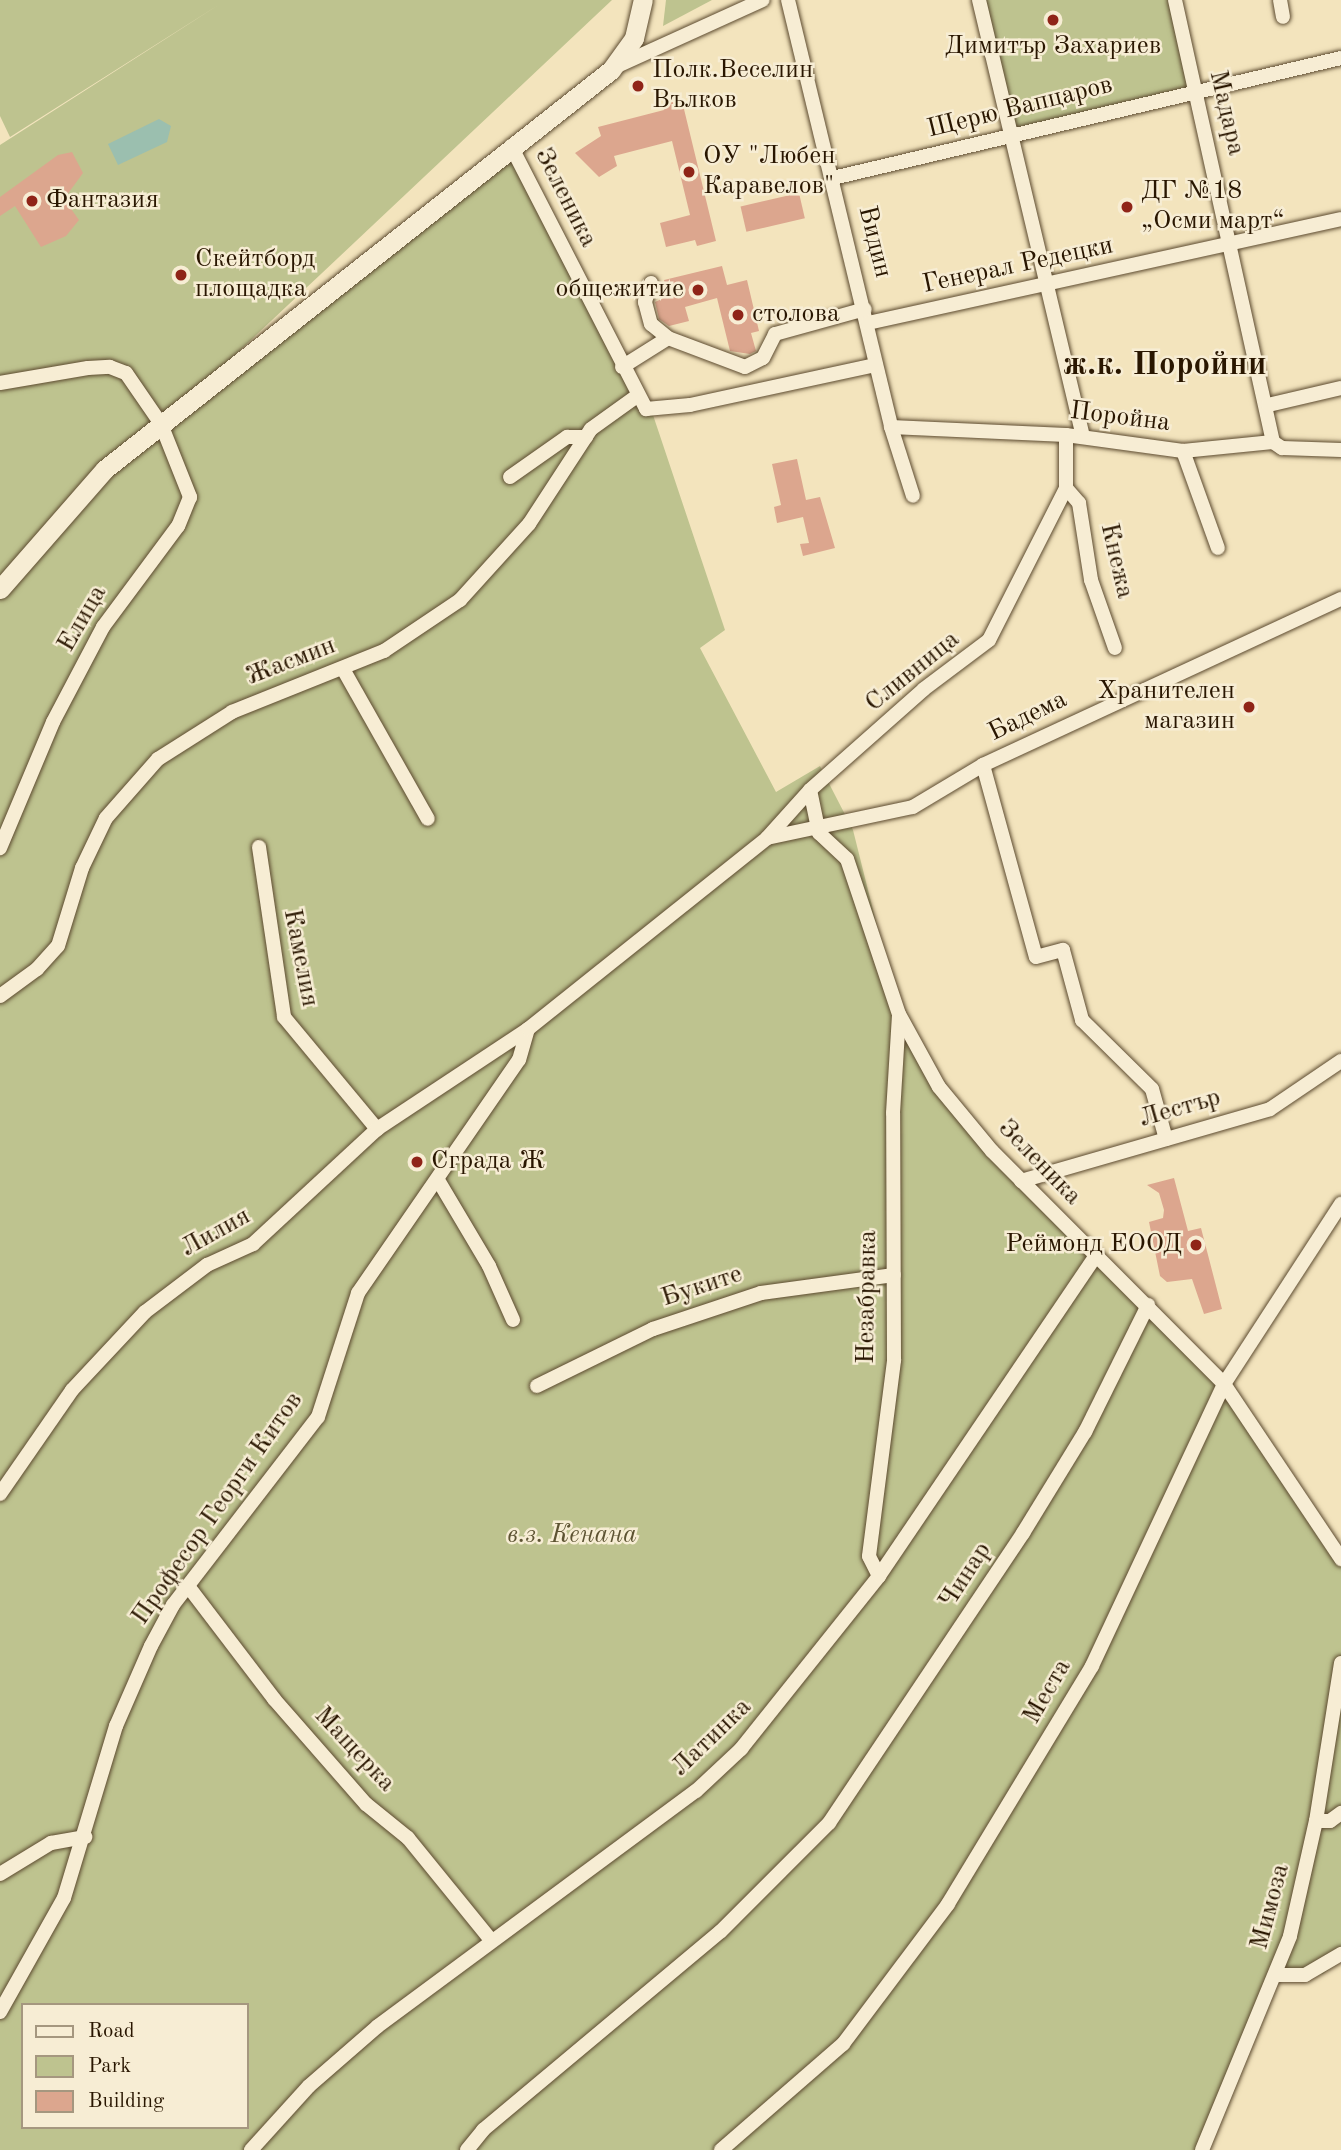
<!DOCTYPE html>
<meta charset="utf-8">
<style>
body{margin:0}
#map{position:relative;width:1341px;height:2150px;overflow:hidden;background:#f3e4bd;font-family:"Old Standard TT",serif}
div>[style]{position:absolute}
.green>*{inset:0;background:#bec38f}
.water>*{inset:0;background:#9bbfaf}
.building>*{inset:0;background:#dca68e;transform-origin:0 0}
.roads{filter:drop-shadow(0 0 2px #5c4a2f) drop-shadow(0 0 2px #5c4a2f)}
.street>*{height:14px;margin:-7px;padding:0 7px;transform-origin:7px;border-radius:7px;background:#f7edd4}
.secondary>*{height:19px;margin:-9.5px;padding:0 9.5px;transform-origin:9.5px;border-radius:9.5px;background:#f7edd4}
.dots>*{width:19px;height:19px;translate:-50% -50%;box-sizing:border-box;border:4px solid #f7edd4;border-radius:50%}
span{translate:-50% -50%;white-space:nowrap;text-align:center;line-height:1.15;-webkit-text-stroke:5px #f7edd4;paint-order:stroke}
.poi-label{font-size:26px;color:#291600}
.left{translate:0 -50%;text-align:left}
.right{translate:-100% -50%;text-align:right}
.street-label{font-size:26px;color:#291600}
.park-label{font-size:26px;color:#5d5332;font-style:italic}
.district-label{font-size:33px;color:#291600;font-weight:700}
.legend{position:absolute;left:21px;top:2003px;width:228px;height:126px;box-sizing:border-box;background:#f7edd4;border:2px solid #a5977f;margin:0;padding:9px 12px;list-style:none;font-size:21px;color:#291600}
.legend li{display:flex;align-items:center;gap:14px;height:35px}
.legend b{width:35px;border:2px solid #a5977f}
</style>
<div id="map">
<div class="green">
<i style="clip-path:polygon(evenodd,0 0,612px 0,167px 419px,511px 146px,652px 412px,725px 630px,700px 648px,776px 792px,820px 766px,853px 830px,899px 1014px,939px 1087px,1224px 1384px,1341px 1559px,1341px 1959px,1323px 1974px,1269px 1980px,1202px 2150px,0 2150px,0 145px,220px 4px,10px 137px,0 116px,0 0,23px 2005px,247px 2005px,247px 2127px,23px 2127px,23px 2005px)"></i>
<i style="clip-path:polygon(666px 0,712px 0,663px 26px)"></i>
<i style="clip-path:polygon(984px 0,1168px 0,1188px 89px,1016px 130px)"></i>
</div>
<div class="water">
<i style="clip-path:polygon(159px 119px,171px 126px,167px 142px,118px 165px,108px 144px)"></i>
</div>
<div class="building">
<i style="clip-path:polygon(673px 102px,674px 107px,683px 105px,716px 241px,697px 246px,695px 240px,666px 247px,660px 223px,690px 215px,672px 141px,614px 156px,617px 166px,599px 177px,575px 153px,601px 136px,598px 127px,664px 110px,663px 105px)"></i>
<i style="clip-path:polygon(72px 152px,83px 173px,64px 199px,79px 220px,66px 236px,41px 247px,15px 206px,0 216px,0 197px,58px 155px)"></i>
<i style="left:799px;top:193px;width:26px;height:60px;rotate:77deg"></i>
<i style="clip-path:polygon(722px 266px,727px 285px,747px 280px,759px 331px,751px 333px,756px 351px,750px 354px,730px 351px,717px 298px,685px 307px,689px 321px,669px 326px,659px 319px,655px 302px,668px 296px,664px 280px)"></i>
<i style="clip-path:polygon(797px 459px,806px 500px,820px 497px,835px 548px,803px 556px,800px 544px,809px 543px,803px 517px,777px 523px,774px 507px,781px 505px,772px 464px)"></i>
<i style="clip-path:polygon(1174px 1178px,1188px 1231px,1201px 1228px,1222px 1309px,1204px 1314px,1192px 1279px,1167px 1282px,1160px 1276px,1149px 1222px,1163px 1218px,1164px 1210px,1159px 1193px,1147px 1185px)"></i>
</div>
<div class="roads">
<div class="street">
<i style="left:788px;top:0;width:439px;rotate:76.4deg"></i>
<i style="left:891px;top:427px;width:72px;rotate:72.3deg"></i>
<i style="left:979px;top:0;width:449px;rotate:76.6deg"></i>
<i style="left:1175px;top:0;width:453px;rotate:77.5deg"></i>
<i style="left:1280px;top:0;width:17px;rotate:80deg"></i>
<i style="left:615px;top:67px;width:162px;rotate:-24.4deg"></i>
<i style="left:511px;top:146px;width:296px;rotate:62.8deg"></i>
<i style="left:646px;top:409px;width:44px;rotate:-5.2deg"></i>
<i style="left:690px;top:405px;width:189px;rotate:-12.2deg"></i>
<i style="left:833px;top:178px;width:522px;rotate:-13.29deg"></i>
<i style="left:651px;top:283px;width:20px;rotate:108deg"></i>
<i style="left:645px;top:302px;width:23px;rotate:75deg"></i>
<i style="left:651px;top:324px;width:22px;rotate:39deg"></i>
<i style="left:868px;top:323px;width:484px;rotate:-12.4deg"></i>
<i style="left:622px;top:367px;width:54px;rotate:-32.2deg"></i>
<i style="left:668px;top:338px;width:82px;rotate:20.6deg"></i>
<i style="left:745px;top:367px;width:20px;rotate:-27deg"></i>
<i style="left:763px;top:358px;width:27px;rotate:-63deg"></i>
<i style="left:775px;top:334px;width:93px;rotate:-15.5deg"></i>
<i style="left:0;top:383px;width:89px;rotate:-9.7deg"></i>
<i style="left:88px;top:368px;width:22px;rotate:-3deg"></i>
<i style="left:110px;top:367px;width:17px;rotate:21deg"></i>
<i style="left:126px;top:373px;width:62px;rotate:55.5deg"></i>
<i style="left:161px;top:424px;width:79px;rotate:68.3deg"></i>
<i style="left:190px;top:497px;width:31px;rotate:112deg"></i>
<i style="left:178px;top:526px;width:126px;rotate:126.6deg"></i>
<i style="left:103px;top:627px;width:107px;rotate:117.8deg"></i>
<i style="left:53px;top:722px;width:137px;rotate:112.8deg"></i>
<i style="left:1268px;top:405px;width:75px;rotate:-13.1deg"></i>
<i style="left:891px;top:427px;width:175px;rotate:2.6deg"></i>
<i style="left:1066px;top:435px;width:118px;rotate:7.8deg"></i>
<i style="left:1183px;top:451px;width:90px;rotate:-5.7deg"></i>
<i style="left:1273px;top:442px;width:11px;rotate:34deg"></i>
<i style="left:1282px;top:448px;width:59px;rotate:1.9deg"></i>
<i style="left:1183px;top:451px;width:103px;rotate:70.2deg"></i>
<i style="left:510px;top:477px;width:70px;rotate:-35.1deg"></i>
<i style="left:567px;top:437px;width:19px"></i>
<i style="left:1066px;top:488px;width:20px;rotate:49deg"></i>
<i style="left:1079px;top:503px;width:78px;rotate:81.1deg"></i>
<i style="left:1091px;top:580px;width:72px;rotate:70.6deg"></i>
<i style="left:343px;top:669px;width:172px;rotate:60.5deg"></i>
<i style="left:983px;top:765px;width:199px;rotate:74.6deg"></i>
<i style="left:1036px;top:957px;width:28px;rotate:-15deg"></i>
<i style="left:1063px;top:950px;width:73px;rotate:74.8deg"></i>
<i style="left:1082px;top:1020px;width:98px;rotate:44.6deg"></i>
<i style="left:1152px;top:1089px;width:52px;rotate:74.4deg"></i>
<i style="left:810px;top:790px;width:44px;rotate:78.2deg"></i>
<i style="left:819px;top:833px;width:38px;rotate:43deg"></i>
<i style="left:847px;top:859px;width:163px;rotate:71.5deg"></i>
<i style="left:899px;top:1014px;width:83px;rotate:61.3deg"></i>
<i style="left:939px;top:1087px;width:83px;rotate:50.4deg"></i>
<i style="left:992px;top:1151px;width:329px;rotate:45.1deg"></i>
<i style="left:1224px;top:1384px;width:211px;rotate:56.2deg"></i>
<i style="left:767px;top:838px;width:149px;rotate:-12deg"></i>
<i style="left:913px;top:807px;width:82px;rotate:-31deg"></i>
<i style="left:983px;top:765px;width:395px;rotate:-24.9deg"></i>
<i style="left:259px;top:847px;width:172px;rotate:81.6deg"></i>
<i style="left:284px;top:1017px;width:146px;rotate:50.3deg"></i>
<i style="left:0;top:996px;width:46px;rotate:-36.1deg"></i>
<i style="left:37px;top:969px;width:31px;rotate:-48deg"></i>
<i style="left:58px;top:946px;width:82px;rotate:-72.9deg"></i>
<i style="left:82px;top:868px;width:55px;rotate:-64.4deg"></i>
<i style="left:106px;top:818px;width:79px;rotate:-48.6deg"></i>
<i style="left:158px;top:759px;width:88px;rotate:-32.4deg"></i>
<i style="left:232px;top:712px;width:164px;rotate:-21.9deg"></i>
<i style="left:384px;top:651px;width:92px;rotate:-33.9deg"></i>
<i style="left:460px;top:600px;width:103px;rotate:-47.8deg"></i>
<i style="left:529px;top:524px;width:113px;rotate:-56.9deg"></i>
<i style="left:591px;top:429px;width:57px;rotate:-35.7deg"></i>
<i style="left:438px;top:1180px;width:100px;rotate:59.3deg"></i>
<i style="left:489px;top:1266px;width:59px;rotate:66deg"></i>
<i style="left:1021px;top:1181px;width:259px;rotate:-16.1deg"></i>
<i style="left:1270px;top:1109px;width:86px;rotate:-34.1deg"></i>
<i style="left:537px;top:1386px;width:129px;rotate:-26.2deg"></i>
<i style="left:653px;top:1329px;width:114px;rotate:-18.4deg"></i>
<i style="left:761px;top:1293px;width:134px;rotate:-7.7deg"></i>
<i style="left:0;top:1494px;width:126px;rotate:-55.3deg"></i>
<i style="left:72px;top:1390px;width:107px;rotate:-46.9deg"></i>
<i style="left:145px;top:1312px;width:78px;rotate:-37.2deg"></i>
<i style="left:207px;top:1265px;width:51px;rotate:-24.5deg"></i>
<i style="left:253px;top:1244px;width:169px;rotate:-42.8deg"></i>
<i style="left:377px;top:1129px;width:181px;rotate:-33.5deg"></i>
<i style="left:879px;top:1576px;width:22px;rotate:-117deg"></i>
<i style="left:869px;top:1556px;width:198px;rotate:-82.7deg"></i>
<i style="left:894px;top:1360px;width:247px;rotate:-90.2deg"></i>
<i style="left:893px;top:1113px;width:97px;rotate:-86.5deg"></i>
<i style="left:188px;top:1586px;width:142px;rotate:52.7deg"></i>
<i style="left:274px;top:1699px;width:140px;rotate:48.8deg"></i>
<i style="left:366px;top:1804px;width:54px;rotate:39deg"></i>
<i style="left:408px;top:1838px;width:132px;rotate:50.9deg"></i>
<i style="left:1316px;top:1821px;width:14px"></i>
<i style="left:1330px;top:1821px;width:14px;rotate:-36deg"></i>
<i style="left:0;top:1874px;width:60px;rotate:-31.3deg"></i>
<i style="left:51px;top:1843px;width:35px;rotate:-10deg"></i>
<i style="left:1278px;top:1975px;width:27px"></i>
<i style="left:1305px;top:1975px;width:42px;rotate:-30.3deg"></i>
<i style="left:0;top:2012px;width:131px;rotate:-60.7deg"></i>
<i style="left:64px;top:1898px;width:180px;rotate:-73.2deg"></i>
<i style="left:116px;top:1726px;width:87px;rotate:-66.4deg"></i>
<i style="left:151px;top:1646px;width:47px;rotate:-61.8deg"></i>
<i style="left:173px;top:1605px;width:237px;rotate:-52.4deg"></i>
<i style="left:318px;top:1417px;width:130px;rotate:-72.1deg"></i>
<i style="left:358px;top:1293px;width:283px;rotate:-55.4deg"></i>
<i style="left:519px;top:1060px;width:32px;rotate:-74deg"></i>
<i style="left:528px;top:1029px;width:306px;rotate:-38.6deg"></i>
<i style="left:767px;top:838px;width:64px;rotate:-48.1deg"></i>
<i style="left:810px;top:790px;width:152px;rotate:-41.5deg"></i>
<i style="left:924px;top:689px;width:81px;rotate:-37deg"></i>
<i style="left:989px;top:640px;width:170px;rotate:-63.1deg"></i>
<i style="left:1066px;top:488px;width:53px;rotate:-90deg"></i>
<i style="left:251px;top:2150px;width:86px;rotate:-47.8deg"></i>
<i style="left:309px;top:2086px;width:91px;rotate:-41deg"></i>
<i style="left:378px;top:2026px;width:395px;rotate:-36.5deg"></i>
<i style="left:696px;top:1791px;width:62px;rotate:-43deg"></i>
<i style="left:741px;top:1749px;width:221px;rotate:-51.4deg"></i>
<i style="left:879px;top:1576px;width:387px;rotate:-55.9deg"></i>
<i style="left:467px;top:2150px;width:26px;rotate:-51deg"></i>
<i style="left:483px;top:2130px;width:310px;rotate:-39.9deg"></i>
<i style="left:721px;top:1931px;width:153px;rotate:-45deg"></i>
<i style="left:829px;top:1823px;width:349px;rotate:-56.2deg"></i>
<i style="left:1023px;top:1533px;width:119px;rotate:-58.5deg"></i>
<i style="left:1085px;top:1432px;width:142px;rotate:-63.6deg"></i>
<i style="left:721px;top:2150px;width:162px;rotate:-41deg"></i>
<i style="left:843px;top:2044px;width:175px;rotate:-53.1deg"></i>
<i style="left:948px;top:1904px;width:278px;rotate:-58.8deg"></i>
<i style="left:1092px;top:1666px;width:311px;rotate:-64.9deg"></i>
<i style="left:1224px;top:1384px;width:215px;rotate:-57deg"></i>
<i style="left:1202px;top:2150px;width:231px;rotate:-67.6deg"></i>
<i style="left:1290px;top:1936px;width:118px;rotate:-77.3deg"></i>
<i style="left:1316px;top:1821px;width:160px;rotate:-81deg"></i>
</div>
<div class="secondary">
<i style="left:0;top:589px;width:159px;rotate:-48.8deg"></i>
<i style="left:105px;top:469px;width:644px;rotate:-38.26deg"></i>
<i style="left:611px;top:70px;width:39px;rotate:-54deg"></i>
<i style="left:634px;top:38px;width:39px;rotate:-77deg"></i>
</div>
</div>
<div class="dots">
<i style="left:1053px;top:20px;background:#8f2418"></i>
<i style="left:638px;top:86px;background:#8f2418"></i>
<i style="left:689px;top:172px;background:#8f2418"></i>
<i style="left:32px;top:201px;background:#8f2418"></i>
<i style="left:1127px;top:207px;background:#8f2418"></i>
<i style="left:181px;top:275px;background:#8f2418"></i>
<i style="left:698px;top:290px;background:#8f2418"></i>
<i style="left:738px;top:315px;background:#8f2418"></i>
<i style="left:1249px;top:707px;background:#8f2418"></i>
<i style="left:417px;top:1162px;background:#8f2418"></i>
<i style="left:1196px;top:1245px;background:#8f2418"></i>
</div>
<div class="poi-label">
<span style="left:1053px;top:47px">Димитър Захариев</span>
<span class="left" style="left:652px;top:86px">Полк.Веселин<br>Вълков</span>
<span class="left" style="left:703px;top:172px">ОУ "Любен<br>Каравелов"</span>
<span class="left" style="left:1141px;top:207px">ДГ №18<br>„Осми март“</span>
<span class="left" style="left:46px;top:201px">Фантазия</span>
<span class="left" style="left:195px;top:275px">Скейтборд<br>площадка</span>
<span class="right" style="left:684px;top:290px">общежитие</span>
<span class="left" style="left:752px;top:315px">столова</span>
<span class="right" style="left:1235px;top:707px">Хранителен<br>магазин</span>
<span class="left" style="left:431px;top:1162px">Сграда Ж</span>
<span class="right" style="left:1182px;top:1245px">Реймонд ЕООД</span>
</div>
<div class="street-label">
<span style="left:1020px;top:108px;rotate:-14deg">Щерю Вапцаров</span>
<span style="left:1226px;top:113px;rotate:77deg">Мадара</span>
<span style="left:565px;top:198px;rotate:63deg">Зеленика</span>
<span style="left:874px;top:242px;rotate:76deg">Видин</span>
<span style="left:1018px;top:266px;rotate:-12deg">Генерал Редецки</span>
<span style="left:1120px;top:418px;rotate:7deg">Поройна</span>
<span style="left:1116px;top:561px;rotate:77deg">Кнежа</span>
<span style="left:83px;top:619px;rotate:-60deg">Елица</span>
<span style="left:291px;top:662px;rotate:-21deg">Жасмин</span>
<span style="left:913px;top:672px;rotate:-39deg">Сливница</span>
<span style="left:1028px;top:717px;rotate:-26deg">Бадема</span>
<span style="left:300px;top:958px;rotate:79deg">Камелия</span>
<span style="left:1180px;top:1109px;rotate:-16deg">Лестър</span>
<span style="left:1039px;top:1163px;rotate:46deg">Зеленика</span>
<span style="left:216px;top:1233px;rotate:-29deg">Лилия</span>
<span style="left:702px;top:1287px;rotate:-18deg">Буките</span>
<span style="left:868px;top:1297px;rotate:-89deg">Незабравка</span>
<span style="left:218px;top:1509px;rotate:-55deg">Професор Георги Китов</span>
<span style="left:966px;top:1576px;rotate:-57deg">Чинар</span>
<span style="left:1048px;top:1692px;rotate:-60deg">Места</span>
<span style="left:712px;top:1738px;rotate:-44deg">Латинка</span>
<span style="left:354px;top:1750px;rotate:47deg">Мащерка</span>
<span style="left:1271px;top:1907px;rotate:-75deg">Мимоза</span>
</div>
<div class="park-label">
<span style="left:572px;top:1536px">в.з. Кенана</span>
</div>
<div class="district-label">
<span style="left:1165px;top:366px">ж.к. Поройни</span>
</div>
<ul class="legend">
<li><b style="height:9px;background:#f7edd4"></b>Road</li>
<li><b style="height:19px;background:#bec38f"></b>Park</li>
<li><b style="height:19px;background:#dca68e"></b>Building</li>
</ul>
</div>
